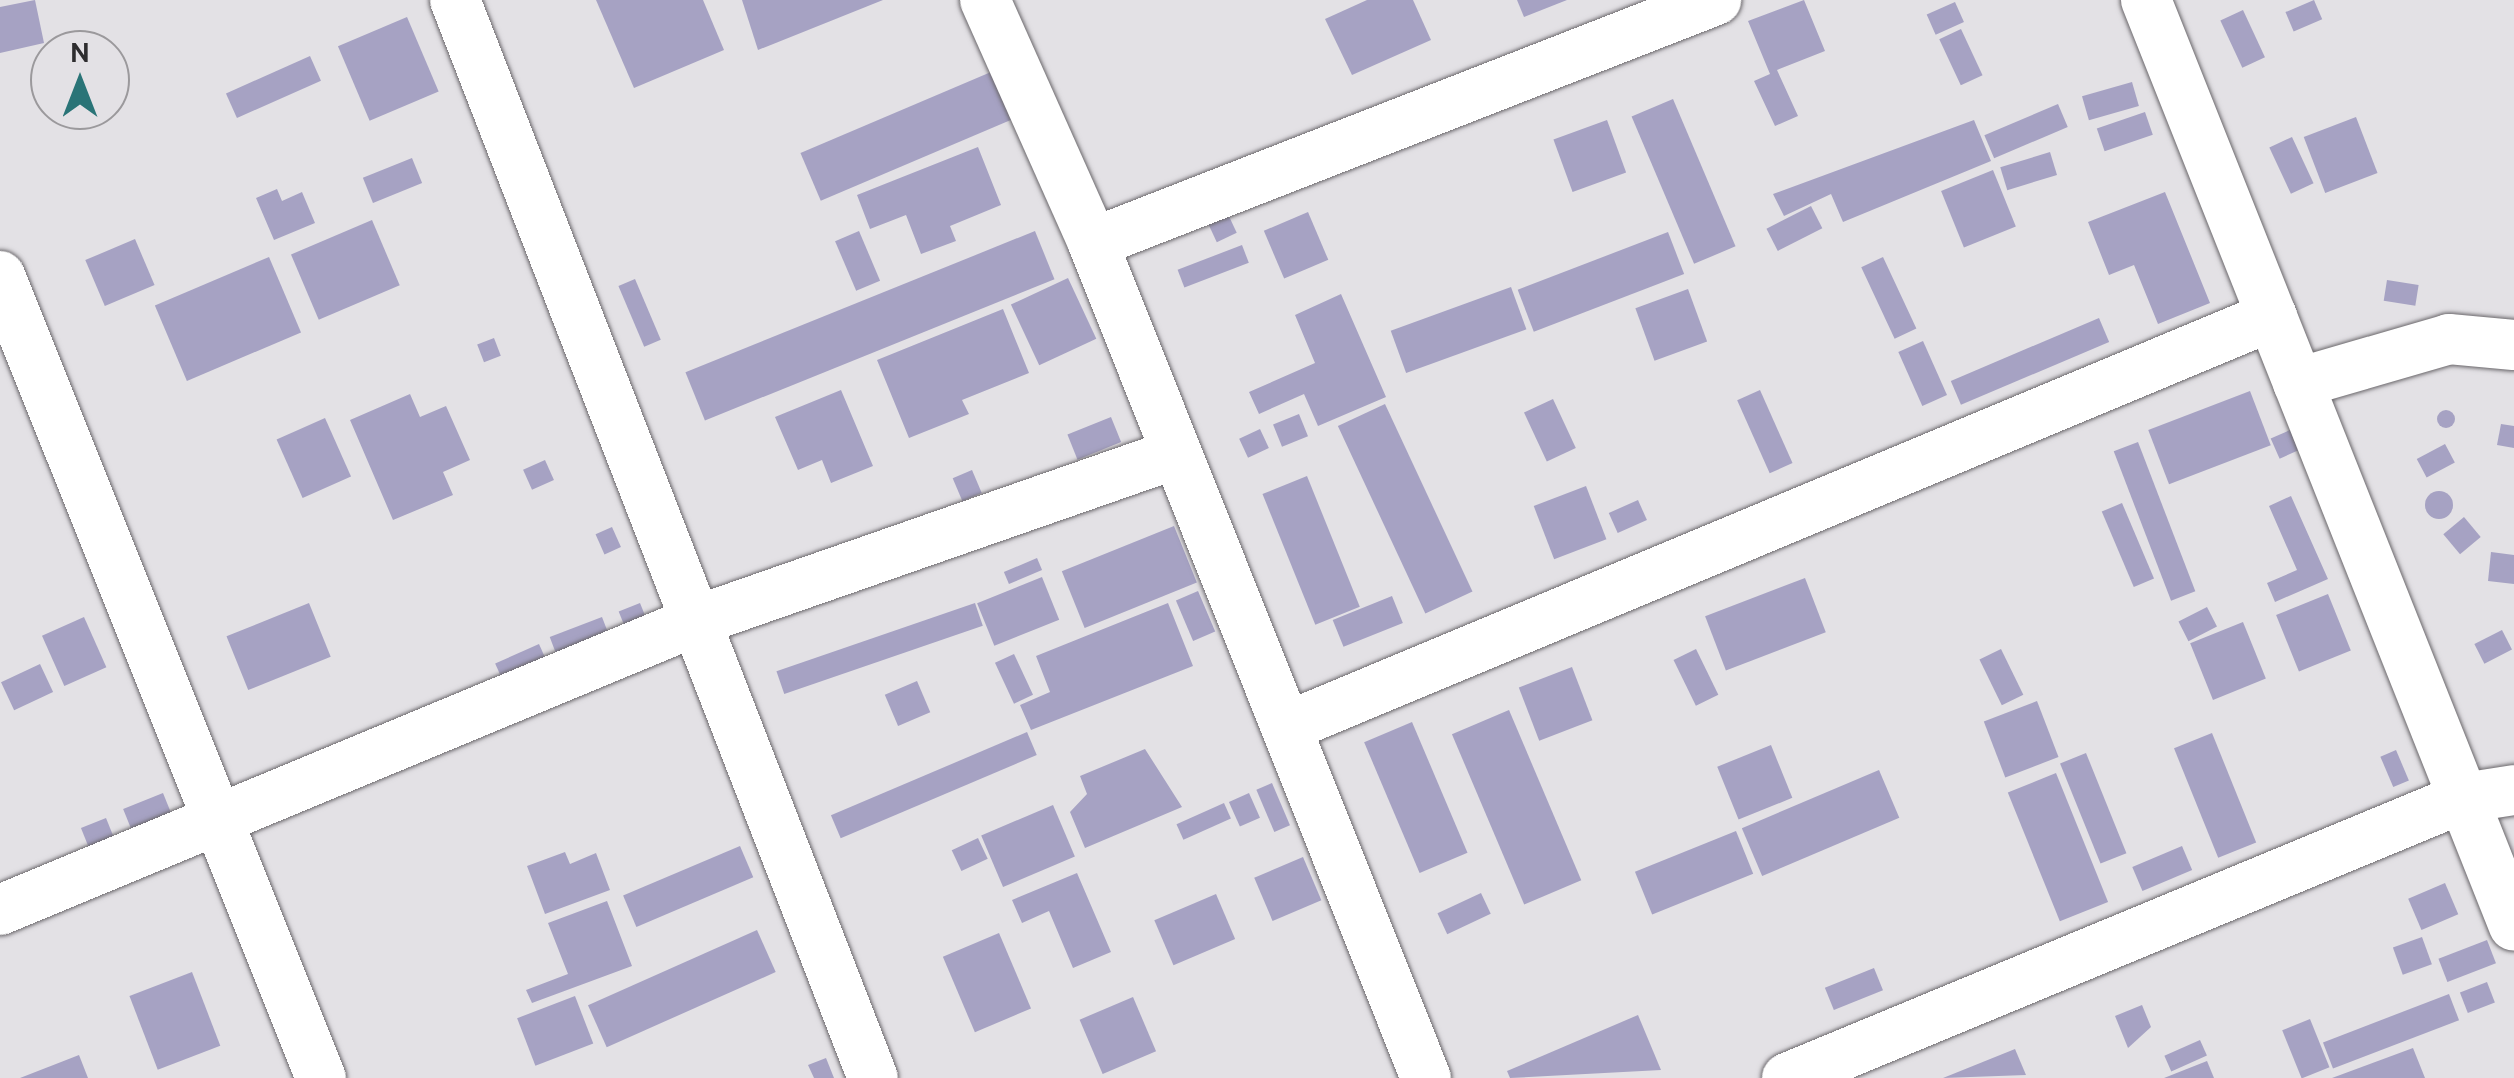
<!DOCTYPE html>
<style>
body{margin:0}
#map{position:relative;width:2514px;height:1078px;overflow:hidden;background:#e3e1e5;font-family:Cabin,sans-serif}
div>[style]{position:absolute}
.building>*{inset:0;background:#a6a2c3;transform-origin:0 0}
.round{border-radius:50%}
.roads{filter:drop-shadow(0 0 2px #6a676b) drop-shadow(0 0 2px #6a676b)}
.minor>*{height:50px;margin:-25px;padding:0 25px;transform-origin:25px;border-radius:25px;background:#fff}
span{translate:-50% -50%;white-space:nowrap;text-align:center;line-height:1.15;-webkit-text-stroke:9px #e3e1e5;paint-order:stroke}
.north{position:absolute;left:30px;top:30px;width:100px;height:100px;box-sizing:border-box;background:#e3e1e5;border:2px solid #9b999c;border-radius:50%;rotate:0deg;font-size:28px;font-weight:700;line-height:40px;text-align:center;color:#2e2d2f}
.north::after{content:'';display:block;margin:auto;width:35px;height:45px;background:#2a7477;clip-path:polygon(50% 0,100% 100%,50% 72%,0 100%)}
</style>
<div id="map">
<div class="building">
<i style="clip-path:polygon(35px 0,44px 43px,0 53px,0 7px)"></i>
<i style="clip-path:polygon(596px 0,703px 0,724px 50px,634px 88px)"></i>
<i style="clip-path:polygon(742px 0,883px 0,758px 50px)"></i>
<i style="clip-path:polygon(1367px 0,1413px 0,1431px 40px,1352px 75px,1325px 19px)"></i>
<i style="clip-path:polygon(1517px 0,1567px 0,1524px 17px)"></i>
<i style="clip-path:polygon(1804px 0,1825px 51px,1777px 70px,1798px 116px,1775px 126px,1754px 81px,1770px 74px,1748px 21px)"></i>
<i style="left:2314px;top:0;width:21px;height:31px;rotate:67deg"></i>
<i style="left:1955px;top:2px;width:22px;height:31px;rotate:66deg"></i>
<i style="left:2243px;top:10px;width:52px;height:25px;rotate:65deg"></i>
<i style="left:407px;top:17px;width:81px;height:75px;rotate:67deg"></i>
<i style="left:1961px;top:29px;width:51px;height:24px;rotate:65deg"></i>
<i style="left:310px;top:56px;width:27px;height:92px;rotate:66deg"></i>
<i style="left:991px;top:72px;width:52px;height:207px;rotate:67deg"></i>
<i style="left:2132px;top:82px;width:25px;height:52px;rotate:74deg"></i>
<i style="left:1673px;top:99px;width:160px;height:45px;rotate:67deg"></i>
<i style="left:2058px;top:104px;width:25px;height:80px;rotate:67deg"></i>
<i style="left:2145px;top:112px;width:24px;height:51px;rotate:71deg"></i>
<i style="left:2356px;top:117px;width:60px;height:56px;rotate:69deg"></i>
<i style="left:1607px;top:120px;width:56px;height:57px;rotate:70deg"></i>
<i style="clip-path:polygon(1974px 120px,1991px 161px,1843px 222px,1831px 194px,1784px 216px,1773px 194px)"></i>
<i style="left:2292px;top:137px;width:51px;height:25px;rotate:65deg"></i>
<i style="clip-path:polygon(978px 147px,1001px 205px,950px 226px,956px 241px,921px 254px,906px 215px,870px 229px,857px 195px)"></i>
<i style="left:2050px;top:152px;width:24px;height:52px;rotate:73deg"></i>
<i style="left:412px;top:158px;width:27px;height:53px;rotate:68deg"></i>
<i style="left:1993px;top:170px;width:61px;height:56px;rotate:68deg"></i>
<i style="clip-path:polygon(277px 189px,282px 201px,302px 192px,315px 223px,274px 240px,256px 198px)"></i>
<i style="clip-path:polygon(2165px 192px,2210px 303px,2158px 324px,2134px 265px,2109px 275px,2088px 222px)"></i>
<i style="left:1811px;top:206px;width:25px;height:50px;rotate:63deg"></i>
<i style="left:1227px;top:212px;width:23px;height:22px;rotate:65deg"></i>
<i style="left:1308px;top:212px;width:52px;height:48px;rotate:67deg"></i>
<i style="left:372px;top:220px;width:71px;height:88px;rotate:67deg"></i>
<i style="left:859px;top:231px;width:54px;height:26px;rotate:67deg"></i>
<i style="left:1035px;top:231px;width:52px;height:377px;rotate:68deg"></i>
<i style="left:1668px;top:232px;width:45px;height:161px;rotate:69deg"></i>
<i style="left:135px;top:239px;width:50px;height:54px;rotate:67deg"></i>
<i style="left:1242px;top:245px;width:19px;height:69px;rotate:69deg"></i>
<i style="left:269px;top:257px;width:82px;height:124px;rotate:67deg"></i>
<i style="left:1883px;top:257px;width:79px;height:24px;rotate:65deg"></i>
<i style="left:1068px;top:278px;width:67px;height:63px;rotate:65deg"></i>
<i style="left:635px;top:279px;width:66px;height:18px;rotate:67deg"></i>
<i style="left:2387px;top:280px;width:32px;height:21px;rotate:9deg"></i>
<i style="left:1511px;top:287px;width:45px;height:128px;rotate:70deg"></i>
<i style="left:1688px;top:289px;width:56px;height:56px;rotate:70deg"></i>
<i style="clip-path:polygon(1341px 294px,1386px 397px,1318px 426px,1304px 394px,1259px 414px,1249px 392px,1315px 363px,1295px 315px)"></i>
<i style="clip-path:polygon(1003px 309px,1029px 373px,962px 400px,969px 414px,909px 438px,877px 360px)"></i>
<i style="left:2099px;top:318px;width:26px;height:161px;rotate:67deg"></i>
<i style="left:494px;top:338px;width:19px;height:18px;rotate:69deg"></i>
<i style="left:1923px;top:341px;width:59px;height:27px;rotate:66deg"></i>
<i style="clip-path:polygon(841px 390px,873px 466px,831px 483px,822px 460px,798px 470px,775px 417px)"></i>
<i style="left:1760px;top:390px;width:80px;height:25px;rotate:66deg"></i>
<i style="left:2250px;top:391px;width:58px;height:109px;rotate:69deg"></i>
<i style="clip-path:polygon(410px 394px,420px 417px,446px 406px,470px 460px,443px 472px,453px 495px,393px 520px,350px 420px)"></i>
<i style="left:1553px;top:399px;width:54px;height:32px;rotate:65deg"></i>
<i style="left:1385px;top:404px;width:207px;height:52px;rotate:65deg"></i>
<i class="round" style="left:2437px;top:410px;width:18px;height:18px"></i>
<i style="left:1299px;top:414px;width:24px;height:28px;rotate:68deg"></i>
<i style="left:1111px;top:417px;width:27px;height:47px;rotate:68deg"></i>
<i style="left:325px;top:418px;width:64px;height:53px;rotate:66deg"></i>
<i style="clip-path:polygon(2501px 424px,2514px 426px,2514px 448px,2497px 445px)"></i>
<i style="left:2299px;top:426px;width:22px;height:31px;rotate:66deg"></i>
<i style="left:1260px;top:429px;width:21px;height:23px;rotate:65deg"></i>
<i style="left:2138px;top:442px;width:160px;height:26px;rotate:69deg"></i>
<i style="left:2445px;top:444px;width:21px;height:32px;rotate:62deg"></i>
<i style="left:545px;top:460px;width:22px;height:24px;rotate:66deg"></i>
<i style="left:972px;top:470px;width:25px;height:21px;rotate:67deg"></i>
<i style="left:1307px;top:476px;width:141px;height:48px;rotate:68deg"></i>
<i style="left:1586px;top:486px;width:57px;height:56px;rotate:69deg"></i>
<i class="round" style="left:2425px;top:491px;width:28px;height:28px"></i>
<i style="clip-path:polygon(2291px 496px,2328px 579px,2275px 602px,2267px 583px,2297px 570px,2269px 506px)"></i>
<i style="left:1638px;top:500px;width:22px;height:32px;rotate:66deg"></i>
<i style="left:2122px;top:503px;width:82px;height:22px;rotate:67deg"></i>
<i style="left:2464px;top:517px;width:26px;height:27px;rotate:50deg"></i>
<i style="left:1174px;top:526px;width:61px;height:121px;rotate:68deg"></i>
<i style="left:612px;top:527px;width:22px;height:18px;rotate:66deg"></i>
<i style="clip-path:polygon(2491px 552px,2514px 555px,2514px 584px,2488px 581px)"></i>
<i style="left:1037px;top:558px;width:13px;height:36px;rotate:67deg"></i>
<i style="left:1042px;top:577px;width:46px;height:70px;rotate:68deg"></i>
<i style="left:1805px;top:578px;width:58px;height:107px;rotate:69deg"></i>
<i style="left:1198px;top:591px;width:44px;height:24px;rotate:67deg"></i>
<i style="left:2328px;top:594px;width:61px;height:56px;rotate:68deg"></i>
<i style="left:1392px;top:596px;width:29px;height:64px;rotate:68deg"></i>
<i style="left:309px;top:603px;width:58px;height:89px;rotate:68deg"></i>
<i style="left:640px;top:603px;width:18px;height:23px;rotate:68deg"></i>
<i style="left:975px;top:603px;width:24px;height:210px;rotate:71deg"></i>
<i style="clip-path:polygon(1168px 603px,1193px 666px,1031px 730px,1020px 705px,1050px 692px,1036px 656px)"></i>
<i style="left:2207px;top:607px;width:22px;height:32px;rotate:63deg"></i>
<i style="left:84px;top:617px;width:55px;height:46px;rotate:66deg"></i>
<i style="left:602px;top:617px;width:25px;height:56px;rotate:69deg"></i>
<i style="left:2243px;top:622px;width:61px;height:57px;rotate:68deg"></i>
<i style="left:2502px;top:630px;width:22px;height:31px;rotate:63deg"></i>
<i style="left:539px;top:644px;width:22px;height:48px;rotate:66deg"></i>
<i style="left:1696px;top:649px;width:51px;height:25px;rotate:64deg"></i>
<i style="left:2001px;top:649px;width:51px;height:24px;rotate:64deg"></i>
<i style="left:1014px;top:654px;width:45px;height:21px;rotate:65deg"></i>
<i style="left:40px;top:664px;width:31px;height:43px;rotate:65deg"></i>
<i style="left:1572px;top:667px;width:57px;height:57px;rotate:69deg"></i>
<i style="left:917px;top:681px;width:34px;height:35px;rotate:67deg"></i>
<i style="left:2037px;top:701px;width:60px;height:57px;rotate:69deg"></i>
<i style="left:1509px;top:710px;width:185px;height:62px;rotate:67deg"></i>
<i style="left:1412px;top:722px;width:142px;height:52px;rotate:67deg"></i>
<i style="left:1027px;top:732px;width:25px;height:213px;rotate:67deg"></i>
<i style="left:2212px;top:733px;width:118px;height:41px;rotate:68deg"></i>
<i style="left:1771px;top:745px;width:57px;height:58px;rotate:68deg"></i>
<i style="clip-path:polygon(1145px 749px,1182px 807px,1085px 848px,1070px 812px,1087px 794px,1080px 776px)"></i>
<i style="left:2396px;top:750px;width:33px;height:17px;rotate:67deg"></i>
<i style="left:2086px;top:753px;width:108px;height:28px;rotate:68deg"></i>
<i style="left:1879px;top:770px;width:52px;height:149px;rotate:67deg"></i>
<i style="left:2056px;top:773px;width:139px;height:52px;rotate:68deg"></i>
<i style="left:1272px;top:783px;width:46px;height:17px;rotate:67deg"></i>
<i style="left:163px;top:793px;width:29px;height:43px;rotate:68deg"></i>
<i style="left:1249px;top:793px;width:27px;height:22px;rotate:66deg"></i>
<i style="left:1224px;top:803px;width:17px;height:52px;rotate:66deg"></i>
<i style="left:1053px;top:805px;width:56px;height:78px;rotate:67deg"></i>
<i style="left:106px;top:818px;width:22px;height:27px;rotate:68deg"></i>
<i style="left:1736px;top:831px;width:46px;height:109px;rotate:68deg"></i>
<i style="left:978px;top:838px;width:23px;height:29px;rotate:65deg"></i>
<i style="left:740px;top:846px;width:34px;height:127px;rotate:67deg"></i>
<i style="left:2182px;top:846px;width:26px;height:54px;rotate:67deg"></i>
<i style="clip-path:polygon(565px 852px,570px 864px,596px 853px,610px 890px,545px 914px,527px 866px)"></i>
<i style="left:1303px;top:857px;width:47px;height:53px;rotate:67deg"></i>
<i style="clip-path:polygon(1077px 873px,1111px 952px,1073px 968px,1049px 911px,1022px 923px,1012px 900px)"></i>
<i style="left:2445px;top:883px;width:34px;height:40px;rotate:67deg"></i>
<i style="left:1481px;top:893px;width:23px;height:48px;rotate:65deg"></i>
<i style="left:1216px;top:894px;width:49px;height:67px;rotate:67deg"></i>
<i style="clip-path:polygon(607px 901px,632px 966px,532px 1003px,526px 990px,568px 974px,548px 923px)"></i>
<i style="left:757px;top:930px;width:46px;height:185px;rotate:66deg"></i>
<i style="left:999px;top:933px;width:82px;height:61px;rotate:67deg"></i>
<i style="left:2422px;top:937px;width:29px;height:31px;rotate:70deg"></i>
<i style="left:2487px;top:940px;width:25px;height:52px;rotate:69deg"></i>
<i style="left:1874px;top:968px;width:24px;height:53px;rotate:68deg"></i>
<i style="left:192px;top:972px;width:79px;height:67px;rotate:69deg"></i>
<i style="left:2487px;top:982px;width:22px;height:29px;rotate:69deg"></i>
<i style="left:2449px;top:994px;width:28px;height:135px;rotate:69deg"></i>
<i style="left:575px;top:996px;width:51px;height:62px;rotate:69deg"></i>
<i style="left:1133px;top:997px;width:59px;height:58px;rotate:67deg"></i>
<i style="clip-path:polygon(2142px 1005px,2151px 1027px,2128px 1048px,2115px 1016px)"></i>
<i style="clip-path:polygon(1638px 1015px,1661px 1070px,1510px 1078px,1507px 1071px)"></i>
<i style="left:2310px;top:1019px;width:52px;height:30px;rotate:68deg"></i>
<i style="left:2200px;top:1040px;width:17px;height:39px;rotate:66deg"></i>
<i style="clip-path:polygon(2413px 1048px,2425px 1078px,2332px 1078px)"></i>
<i style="clip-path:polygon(2015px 1049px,2026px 1075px,1943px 1078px)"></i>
<i style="clip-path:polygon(79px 1055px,88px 1078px,20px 1078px)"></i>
<i style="clip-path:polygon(826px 1058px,834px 1078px,814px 1078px,808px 1065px)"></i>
<i style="clip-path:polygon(2207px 1061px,2214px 1078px,2164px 1078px)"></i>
</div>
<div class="roads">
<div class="minor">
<i style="left:455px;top:0;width:1156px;rotate:68.81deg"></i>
<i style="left:985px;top:0;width:266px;rotate:66deg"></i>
<i style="left:1093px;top:243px;width:899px;rotate:68.26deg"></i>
<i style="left:2146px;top:0;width:996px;rotate:68.33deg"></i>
<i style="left:1093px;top:243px;width:669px;rotate:-21.31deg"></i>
<i style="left:0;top:276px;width:864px;rotate:68.19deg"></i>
<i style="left:2298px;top:383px;width:157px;rotate:-16.2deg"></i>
<i style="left:2449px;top:339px;width:65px;rotate:5.3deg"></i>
<i style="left:1289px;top:726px;width:1065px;rotate:-22.64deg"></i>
<i style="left:0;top:910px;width:754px;rotate:-22.55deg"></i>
<i style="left:696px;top:621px;width:507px;rotate:-19.22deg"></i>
<i style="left:1787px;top:1078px;width:732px;rotate:-22.5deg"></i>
<i style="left:2463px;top:798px;width:52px;rotate:-8.9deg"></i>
</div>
</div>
<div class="north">N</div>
</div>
